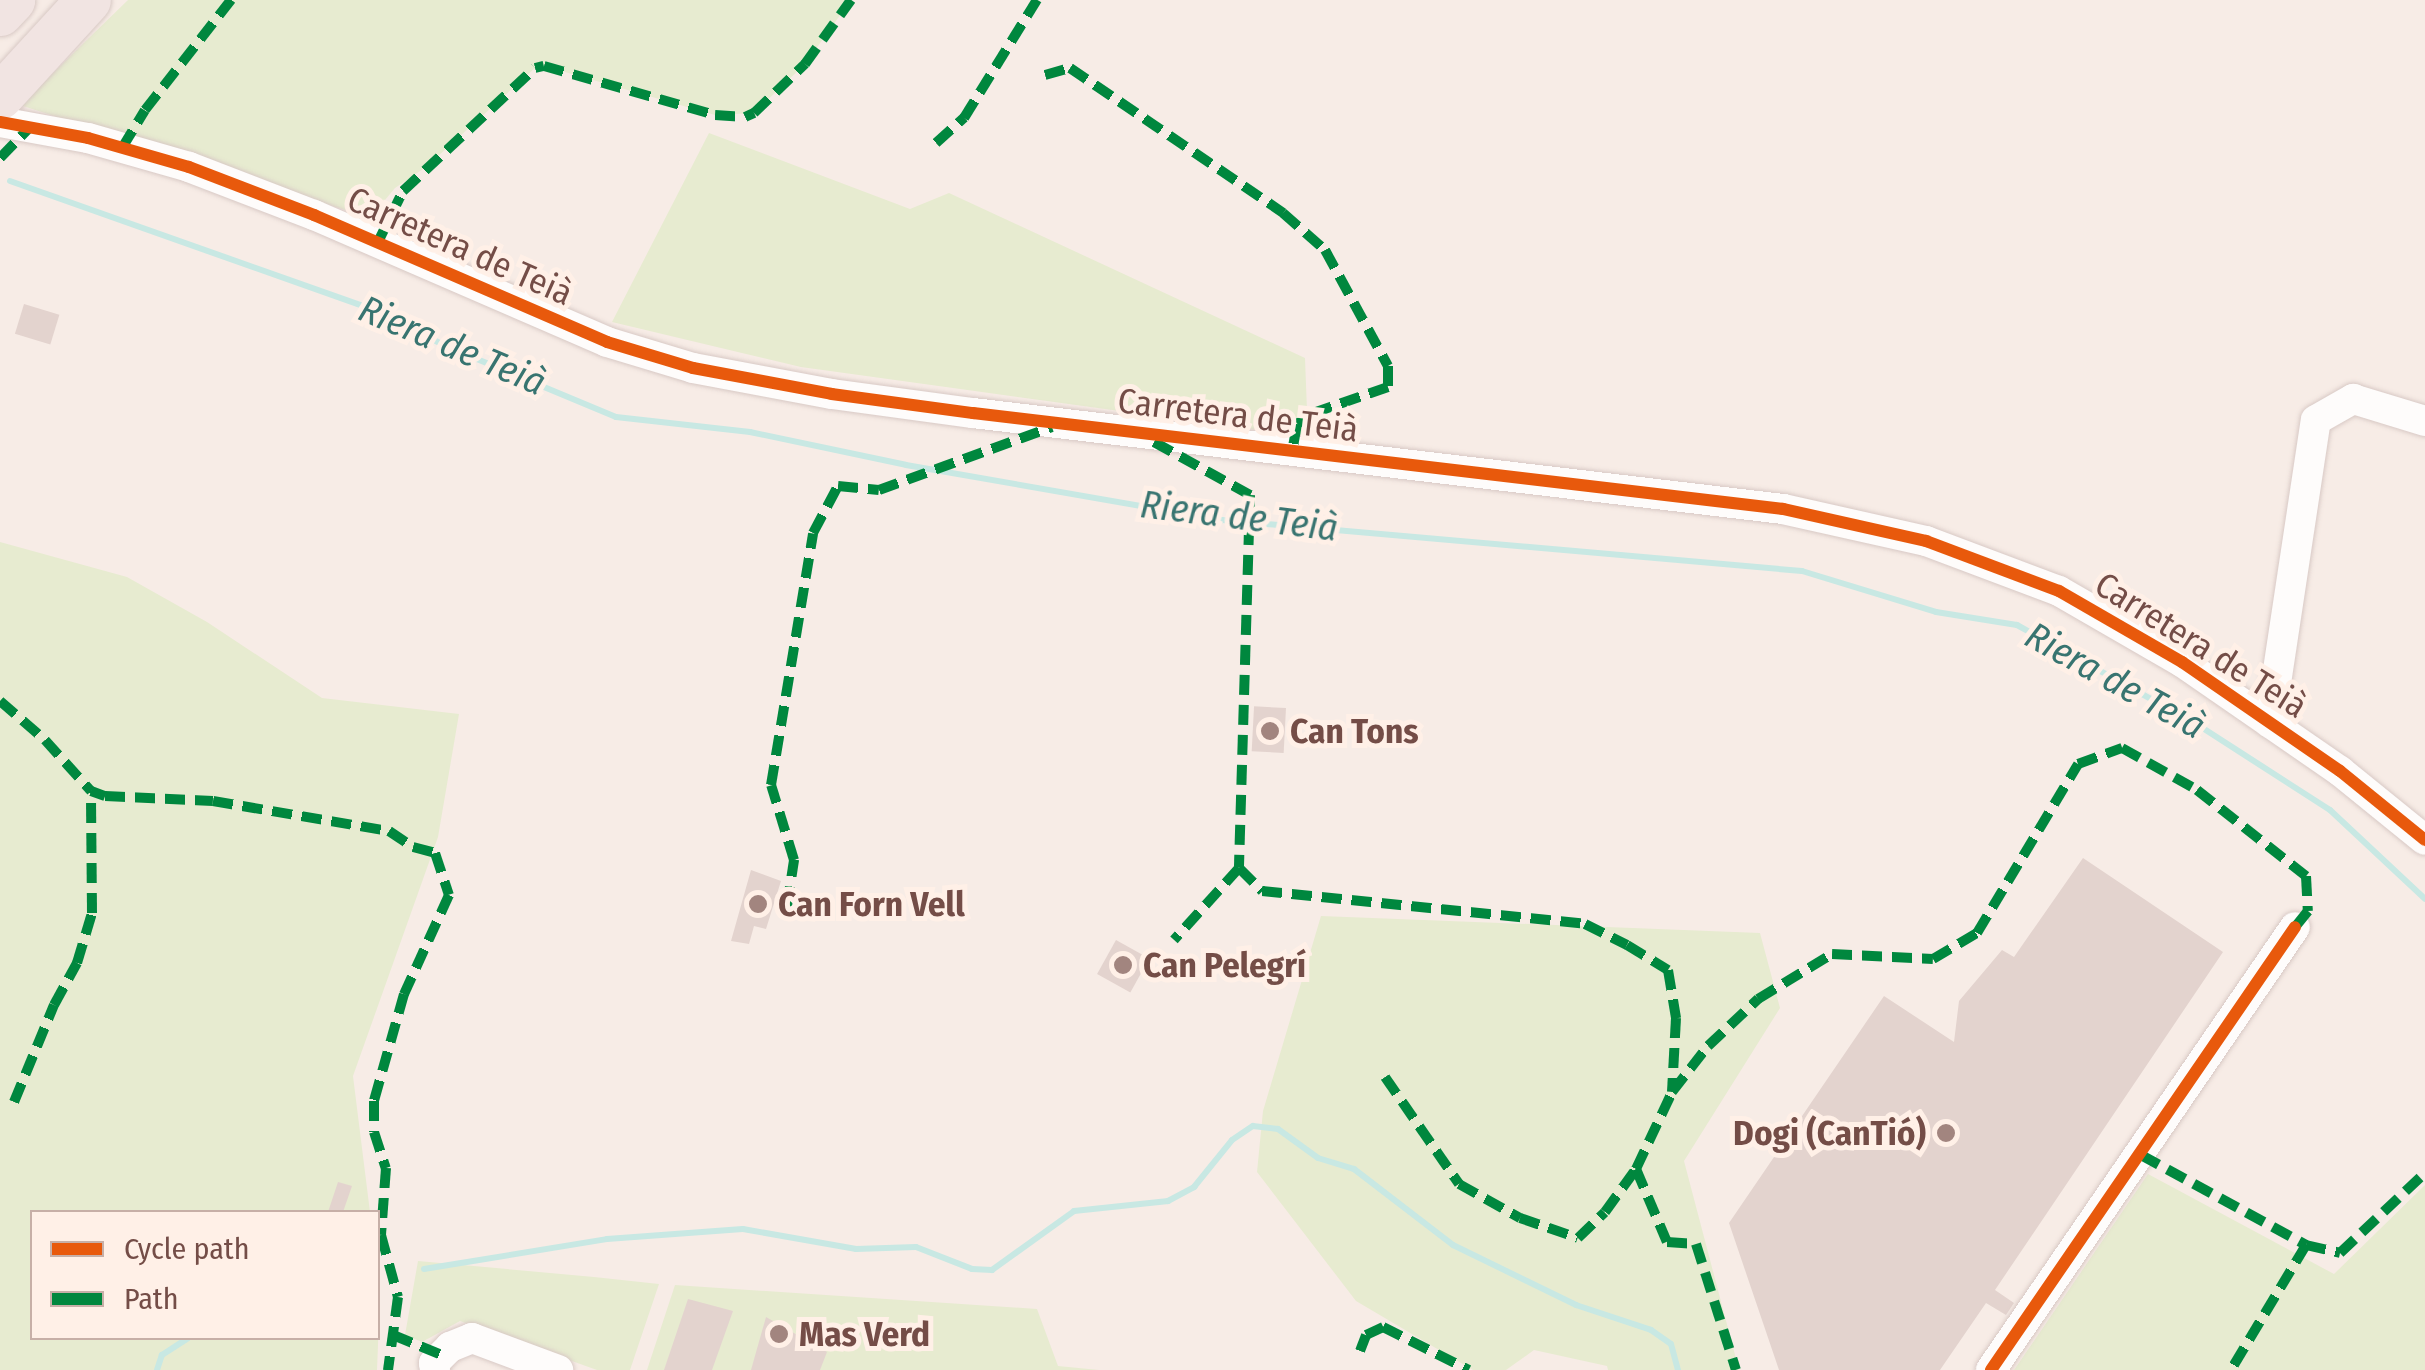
<!DOCTYPE html>
<meta charset="utf-8">
<style>
body{margin:0}
#map{position:relative;width:2425px;height:1370px;overflow:hidden;background:#f7ece6;font-family:"Fira Sans Condensed",sans-serif}
div>[style]{position:absolute}
.green>*{inset:0;background:#e7ebd0}
.stream>*{height:6px;margin:-3px;padding:0 3px;transform-origin:3px;border-radius:3px;background:#c8e8e3}
.building>*{inset:0;background:#e3d3ce;transform-origin:0 0}
.roads{filter:drop-shadow(0 0 2px #d8c9c5) drop-shadow(0 0 2px #d8c9c5)}
.minor>*{height:30px;margin:-15px;padding:0 15px;transform-origin:15px;border-radius:15px;background:#fefcfb}
.highway>*{height:45px;margin:-22.5px;padding:0 22.5px;transform-origin:22.5px;border-radius:22.5px;background:#f1e4e2}
.quiet>*{height:10px;margin-top:-5px;transform-origin:0;background:repeating-linear-gradient(90deg,#00873e 0 20px,transparent 0 30px)}
.cycleway>*{height:12px;margin:-6px;padding:0 6px;transform-origin:6px;border-radius:6px;background:#e8590c}
.dots>*{width:28px;height:28px;translate:-50% -50%;box-sizing:border-box;border:5px solid #fff0e7;border-radius:50%}
span{translate:-50% -50%;white-space:nowrap;text-align:center;line-height:1.15;-webkit-text-stroke:10px #fff0e7;paint-order:stroke}
.street-label{font-size:35px;color:#744d47}
.poi-label{font-size:35px;color:#744d47;font-weight:700}
.left{translate:0 -50%;text-align:left}
.right{translate:-100% -50%;text-align:right}
.water-label{font-size:38px;color:#387470;font-style:italic}
.legend{position:absolute;left:30px;top:1210px;width:350px;height:130px;box-sizing:border-box;background:#fff0e7;border:2px solid #c7afa7;margin:0;padding:12px 18px;list-style:none;font-size:30px;color:#744d47}
.legend li{display:flex;align-items:center;gap:20px;height:50px}
.legend b{width:50px;border:2px solid #c7afa7}
</style>
<div id="map">
<div class="green">
<i style="clip-path:polygon(128px 0,851px 0,805px 64px,754px 113px,715px 115px,544px 66px,535px 68px,426px 167px,395px 188px,370px 218px,20px 105px)"></i>
<i style="clip-path:polygon(709px 133px,910px 209px,949px 193px,1305px 358px,1308px 437px,801px 367px,612px 322px)"></i>
<i style="clip-path:polygon(0 542px,127px 577px,207px 622px,322px 698px,459px 714px,438px 837px,353px 1076px,370px 1212px,32px 1212px,32px 1338px,378px 1338px,378px 1277px,380px 1294px,377px 1370px,0 1370px)"></i>
<i style="clip-path:polygon(1321px 916px,1760px 933px,1780px 1008px,1684px 1161px,1739px 1370px,1608px 1370px,1607px 1366px,1534px 1350px,1506px 1370px,1473px 1370px,1356px 1301px,1257px 1172px,1263px 1111px)"></i>
<i style="clip-path:polygon(2148px 1174px,2334px 1274px,2425px 1185px,2425px 1370px,2014px 1370px)"></i>
<i style="clip-path:polygon(418px 1261px,594px 1277px,659px 1284px,630px 1370px,597px 1370px,460px 1321px,422px 1342px,405px 1335px)"></i>
<i style="clip-path:polygon(675px 1285px,1037px 1309px,1058px 1366px,1099px 1370px,647px 1370px)"></i>
</div>
<div class="stream">
<i style="left:10px;top:181px;width:381px;rotate:19.5deg"></i>
<i style="left:369px;top:308px;width:88px;rotate:26.3deg"></i>
<i style="left:448px;top:347px;width:182px;rotate:22.6deg"></i>
<i style="left:616px;top:417px;width:135px;rotate:6.4deg"></i>
<i style="left:750px;top:432px;width:159px;rotate:11.9deg"></i>
<i style="left:906px;top:465px;width:321px;rotate:9.9deg"></i>
<i style="left:1222px;top:520px;width:582px;rotate:5.03deg"></i>
<i style="left:1802px;top:571px;width:140px;rotate:17deg"></i>
<i style="left:1936px;top:612px;width:82px;rotate:9.1deg"></i>
<i style="left:2017px;top:625px;width:207px;rotate:28.9deg"></i>
<i style="left:2198px;top:725px;width:157px;rotate:32.8deg"></i>
<i style="left:2330px;top:810px;width:130px;rotate:43.1deg"></i>
<i style="left:424px;top:1269px;width:185px;rotate:-9.3deg"></i>
<i style="left:607px;top:1239px;width:136px;rotate:-4.2deg"></i>
<i style="left:743px;top:1229px;width:115px;rotate:10deg"></i>
<i style="left:856px;top:1249px;width:60px;rotate:-1.9deg"></i>
<i style="left:916px;top:1247px;width:60px;rotate:21.4deg"></i>
<i style="left:972px;top:1269px;width:20px;rotate:3deg"></i>
<i style="left:992px;top:1270px;width:101px;rotate:-35.7deg"></i>
<i style="left:1074px;top:1211px;width:95px;rotate:-6.1deg"></i>
<i style="left:1168px;top:1201px;width:30px;rotate:-28deg"></i>
<i style="left:1194px;top:1187px;width:60px;rotate:-51deg"></i>
<i style="left:1232px;top:1140px;width:25px;rotate:-34deg"></i>
<i style="left:1253px;top:1126px;width:25px;rotate:7deg"></i>
<i style="left:1278px;top:1129px;width:49px;rotate:35.9deg"></i>
<i style="left:1318px;top:1158px;width:38px;rotate:17deg"></i>
<i style="left:1354px;top:1169px;width:125px;rotate:37.5deg"></i>
<i style="left:1453px;top:1245px;width:137px;rotate:26deg"></i>
<i style="left:1576px;top:1305px;width:79px;rotate:18.4deg"></i>
<i style="left:1651px;top:1330px;width:24px;rotate:35deg"></i>
<i style="left:1671px;top:1344px;width:27px;rotate:75deg"></i>
<i style="left:157px;top:1370px;width:16px;rotate:-72deg"></i>
<i style="left:162px;top:1355px;width:31px;rotate:-33deg"></i>
</div>
<div class="building">
<i style="left:24px;top:304px;width:37px;height:31px;rotate:17deg"></i>
<i style="left:1286px;top:708px;width:45px;height:32px;rotate:93deg"></i>
<i style="clip-path:polygon(2083px 858px,2223px 952px,1995px 1290px,2014px 1303px,2006px 1315px,1986px 1303px,1940px 1370px,1779px 1370px,1729px 1223px,1884px 996px,1954px 1042px,1959px 1001px,2002px 950px,2014px 957px)"></i>
<i style="clip-path:polygon(751px 870px,781px 881px,766px 929px,754px 926px,749px 944px,731px 941px)"></i>
<i style="left:1116px;top:940px;width:38px;height:39px;rotate:29deg"></i>
<i style="clip-path:polygon(338px 1182px,352px 1186px,343px 1212px,328px 1212px)"></i>
<i style="clip-path:polygon(688px 1299px,733px 1311px,712px 1370px,664px 1370px)"></i>
<i style="clip-path:polygon(766px 1317px,827px 1352px,820px 1370px,751px 1370px)"></i>
</div>
<div class="roads">
<div class="minor">
<i style="left:0;top:122px;width:89px;rotate:10.3deg"></i>
<i style="left:88px;top:138px;width:105px;rotate:16deg"></i>
<i style="left:189px;top:167px;width:134px;rotate:21deg"></i>
<i style="left:314px;top:215px;width:319px;rotate:23.4deg"></i>
<i style="left:607px;top:342px;width:90px;rotate:16.8deg"></i>
<i style="left:693px;top:368px;width:141px;rotate:10.6deg"></i>
<i style="left:832px;top:394px;width:142px;rotate:7.7deg"></i>
<i style="left:973px;top:413px;width:816px;rotate:6.76deg"></i>
<i style="left:1783px;top:509px;width:147px;rotate:12.6deg"></i>
<i style="left:1926px;top:541px;width:142px;rotate:20.6deg"></i>
<i style="left:2059px;top:591px;width:142px;rotate:30deg"></i>
<i style="left:2182px;top:662px;width:192px;rotate:34.6deg"></i>
<i style="left:2340px;top:771px;width:109px;rotate:39.1deg"></i>
<i style="left:2270px;top:723px;width:306px;rotate:-81.4deg"></i>
<i style="left:2316px;top:420px;width:43px;rotate:-29.6deg"></i>
<i style="left:2353px;top:399px;width:75px;rotate:17deg"></i>
<i style="left:435px;top:1370px;width:7px;rotate:-98deg"></i>
<i style="left:434px;top:1363px;width:23px;rotate:-45deg"></i>
<i style="left:450px;top:1347px;width:24px;rotate:-22deg"></i>
<i style="left:472px;top:1338px;width:92px;rotate:20.4deg"></i>
<i style="left:1991px;top:1370px;width:537px;rotate:-55.54deg"></i>
</div>
<div class="highway">
<i style="left:0;top:13px;width:18px;rotate:-47deg"></i>
<i style="left:0;top:96px;width:130px;rotate:-47.5deg"></i>
</div>
</div>
<div class="quiet">
<i style="left:1045px;top:75px;width:26px;rotate:-16deg"></i>
<i style="left:1070px;top:68px;width:258px;rotate:34.2deg"></i>
<i style="left:1283px;top:213px;width:56px;rotate:41.4deg"></i>
<i style="left:1325px;top:250px;width:132px;rotate:61.5deg"></i>
<i style="left:1388px;top:366px;width:21px;rotate:90deg"></i>
<i style="left:1388px;top:387px;width:83px;rotate:160.9deg"></i>
<i style="left:1310px;top:414px;width:16px;rotate:142deg"></i>
<i style="left:1297px;top:424px;width:27px;rotate:100deg"></i>
<i style="left:936px;top:143px;width:38px;rotate:-42deg"></i>
<i style="left:964px;top:118px;width:139px;rotate:-58.3deg"></i>
<i style="left:122px;top:148px;width:44px;rotate:-58.8deg"></i>
<i style="left:145px;top:110px;width:140px;rotate:-52deg"></i>
<i style="left:0;top:158px;width:45px;rotate:-45.9deg"></i>
<i style="left:378px;top:242px;width:57px;rotate:-63.9deg"></i>
<i style="left:403px;top:191px;width:180px;rotate:-43deg"></i>
<i style="left:535px;top:68px;width:9px;rotate:-13deg"></i>
<i style="left:544px;top:66px;width:178px;rotate:16deg"></i>
<i style="left:715px;top:115px;width:30px;rotate:4deg"></i>
<i style="left:745px;top:117px;width:10px;rotate:-24deg"></i>
<i style="left:754px;top:113px;width:71px;rotate:-43.9deg"></i>
<i style="left:805px;top:64px;width:79px;rotate:-54.3deg"></i>
<i style="left:1154px;top:442px;width:110px;rotate:28.9deg"></i>
<i style="left:1250px;top:495px;width:373px;rotate:91.7deg"></i>
<i style="left:1239px;top:868px;width:97px;rotate:132.1deg"></i>
<i style="left:0;top:701px;width:60px;rotate:40.9deg"></i>
<i style="left:45px;top:740px;width:69px;rotate:48deg"></i>
<i style="left:91px;top:791px;width:15px;rotate:20deg"></i>
<i style="left:105px;top:796px;width:108px;rotate:2.7deg"></i>
<i style="left:213px;top:801px;width:179px;rotate:9.7deg"></i>
<i style="left:389px;top:831px;width:29px;rotate:34deg"></i>
<i style="left:413px;top:847px;width:23px;rotate:15deg"></i>
<i style="left:435px;top:853px;width:44px;rotate:71.6deg"></i>
<i style="left:449px;top:895px;width:109px;rotate:114.4deg"></i>
<i style="left:404px;top:994px;width:111px;rotate:105.7deg"></i>
<i style="left:374px;top:1101px;width:31px;rotate:90deg"></i>
<i style="left:374px;top:1132px;width:38px;rotate:72deg"></i>
<i style="left:386px;top:1168px;width:67px;rotate:94.3deg"></i>
<i style="left:381px;top:1235px;width:64px;rotate:74.7deg"></i>
<i style="left:398px;top:1297px;width:74px;rotate:97.8deg"></i>
<i style="left:1239px;top:868px;width:33px;rotate:45deg"></i>
<i style="left:1262px;top:891px;width:325px;rotate:5.8deg"></i>
<i style="left:1585px;top:924px;width:47px;rotate:26.6deg"></i>
<i style="left:1627px;top:945px;width:48px;rotate:31.4deg"></i>
<i style="left:1668px;top:970px;width:49px;rotate:80.5deg"></i>
<i style="left:1676px;top:1018px;width:74px;rotate:93.1deg"></i>
<i style="left:787px;top:906px;width:47px;rotate:-81.3deg"></i>
<i style="left:794px;top:860px;width:78px;rotate:-107deg"></i>
<i style="left:771px;top:785px;width:255px;rotate:-80.5deg"></i>
<i style="left:813px;top:533px;width:53px;rotate:-62deg"></i>
<i style="left:838px;top:486px;width:41px;rotate:5.6deg"></i>
<i style="left:879px;top:490px;width:184px;rotate:-20deg"></i>
<i style="left:1385px;top:1077px;width:130px;rotate:55.3deg"></i>
<i style="left:1459px;top:1184px;width:70px;rotate:29.1deg"></i>
<i style="left:1520px;top:1218px;width:61px;rotate:19deg"></i>
<i style="left:1578px;top:1238px;width:37px;rotate:-44deg"></i>
<i style="left:1605px;top:1212px;width:53px;rotate:-54.2deg"></i>
<i style="left:1636px;top:1169px;width:85px;rotate:-64.9deg"></i>
<i style="left:1672px;top:1092px;width:58px;rotate:-52deg"></i>
<i style="left:1708px;top:1046px;width:69px;rotate:-43.2deg"></i>
<i style="left:1758px;top:999px;width:87px;rotate:-31.3deg"></i>
<i style="left:1832px;top:954px;width:101px;rotate:2.8deg"></i>
<i style="left:1933px;top:959px;width:51px;rotate:-30.6deg"></i>
<i style="left:1977px;top:933px;width:197px;rotate:-59.1deg"></i>
<i style="left:2078px;top:764px;width:47px;rotate:-20deg"></i>
<i style="left:2122px;top:748px;width:86px;rotate:29.2deg"></i>
<i style="left:2197px;top:790px;width:139px;rotate:38.3deg"></i>
<i style="left:2306px;top:876px;width:35px;rotate:87deg"></i>
<i style="left:2308px;top:911px;width:21px;rotate:129deg"></i>
<i style="left:14px;top:1102px;width:105px;rotate:-67.6deg"></i>
<i style="left:54px;top:1005px;width:48px;rotate:-61.3deg"></i>
<i style="left:77px;top:963px;width:52px;rotate:-73.3deg"></i>
<i style="left:92px;top:913px;width:122px;rotate:-90.5deg"></i>
<i style="left:2141px;top:1155px;width:188px;rotate:28.6deg"></i>
<i style="left:2306px;top:1245px;width:146px;rotate:121deg"></i>
<i style="left:1636px;top:1169px;width:79px;rotate:67deg"></i>
<i style="left:1667px;top:1242px;width:29px;rotate:4deg"></i>
<i style="left:1696px;top:1244px;width:132px;rotate:72.4deg"></i>
<i style="left:2306px;top:1245px;width:35px;rotate:13deg"></i>
<i style="left:2340px;top:1253px;width:117px;rotate:-43.3deg"></i>
<i style="left:393px;top:1335px;width:53px;rotate:22.2deg"></i>
<i style="left:1360px;top:1351px;width:17px;rotate:-69deg"></i>
<i style="left:1366px;top:1335px;width:19px;rotate:-25deg"></i>
<i style="left:1383px;top:1327px;width:96px;rotate:26.6deg"></i>
</div>
<div class="cycleway">
<i style="left:0;top:122px;width:89px;rotate:10.3deg"></i>
<i style="left:88px;top:138px;width:105px;rotate:16deg"></i>
<i style="left:189px;top:167px;width:134px;rotate:21deg"></i>
<i style="left:314px;top:215px;width:319px;rotate:23.4deg"></i>
<i style="left:607px;top:342px;width:90px;rotate:16.8deg"></i>
<i style="left:693px;top:368px;width:141px;rotate:10.6deg"></i>
<i style="left:832px;top:394px;width:142px;rotate:7.7deg"></i>
<i style="left:973px;top:413px;width:816px;rotate:6.76deg"></i>
<i style="left:1783px;top:509px;width:147px;rotate:12.6deg"></i>
<i style="left:1926px;top:541px;width:142px;rotate:20.6deg"></i>
<i style="left:2059px;top:591px;width:142px;rotate:30deg"></i>
<i style="left:2182px;top:662px;width:192px;rotate:34.6deg"></i>
<i style="left:2340px;top:771px;width:109px;rotate:39.1deg"></i>
<i style="left:1991px;top:1370px;width:537px;rotate:-55.54deg"></i>
</div>
<div class="dots">
<i style="left:1270px;top:731px;background:#a2857f"></i>
<i style="left:758px;top:904px;background:#a2857f"></i>
<i style="left:1123px;top:965px;background:#a2857f"></i>
<i style="left:1946px;top:1133px;background:#a2857f"></i>
<i style="left:779px;top:1334px;background:#a2857f"></i>
</div>
<div class="street-label">
<span style="left:460px;top:246px;rotate:24deg">Carretera de Teià</span>
<span style="left:1238px;top:415px;rotate:7deg">Carretera de Teià</span>
<span style="left:2201px;top:645px;rotate:32deg">Carretera de Teià</span>
</div>
<div class="poi-label">
<span class="left" style="left:1290px;top:731px">Can Tons</span>
<span class="left" style="left:778px;top:904px">Can Forn Vell</span>
<span class="left" style="left:1143px;top:965px">Can Pelegrí</span>
<span class="right" style="left:1926px;top:1133px">Dogi (CanTió)</span>
<span class="left" style="left:799px;top:1334px">Mas Verd</span>
</div>
<div class="water-label">
<span style="left:452px;top:346px;rotate:23deg">Riera de Teià</span>
<span style="left:1239px;top:517px;rotate:7deg">Riera de Teià</span>
<span style="left:2115px;top:681px;rotate:29deg">Riera de Teià</span>
</div>
<ul class="legend">
<li><b style="height:12px;background:#e8590c"></b>Cycle path</li>
<li><b style="height:12px;background:#00873e"></b>Path</li>
</ul>
</div>
